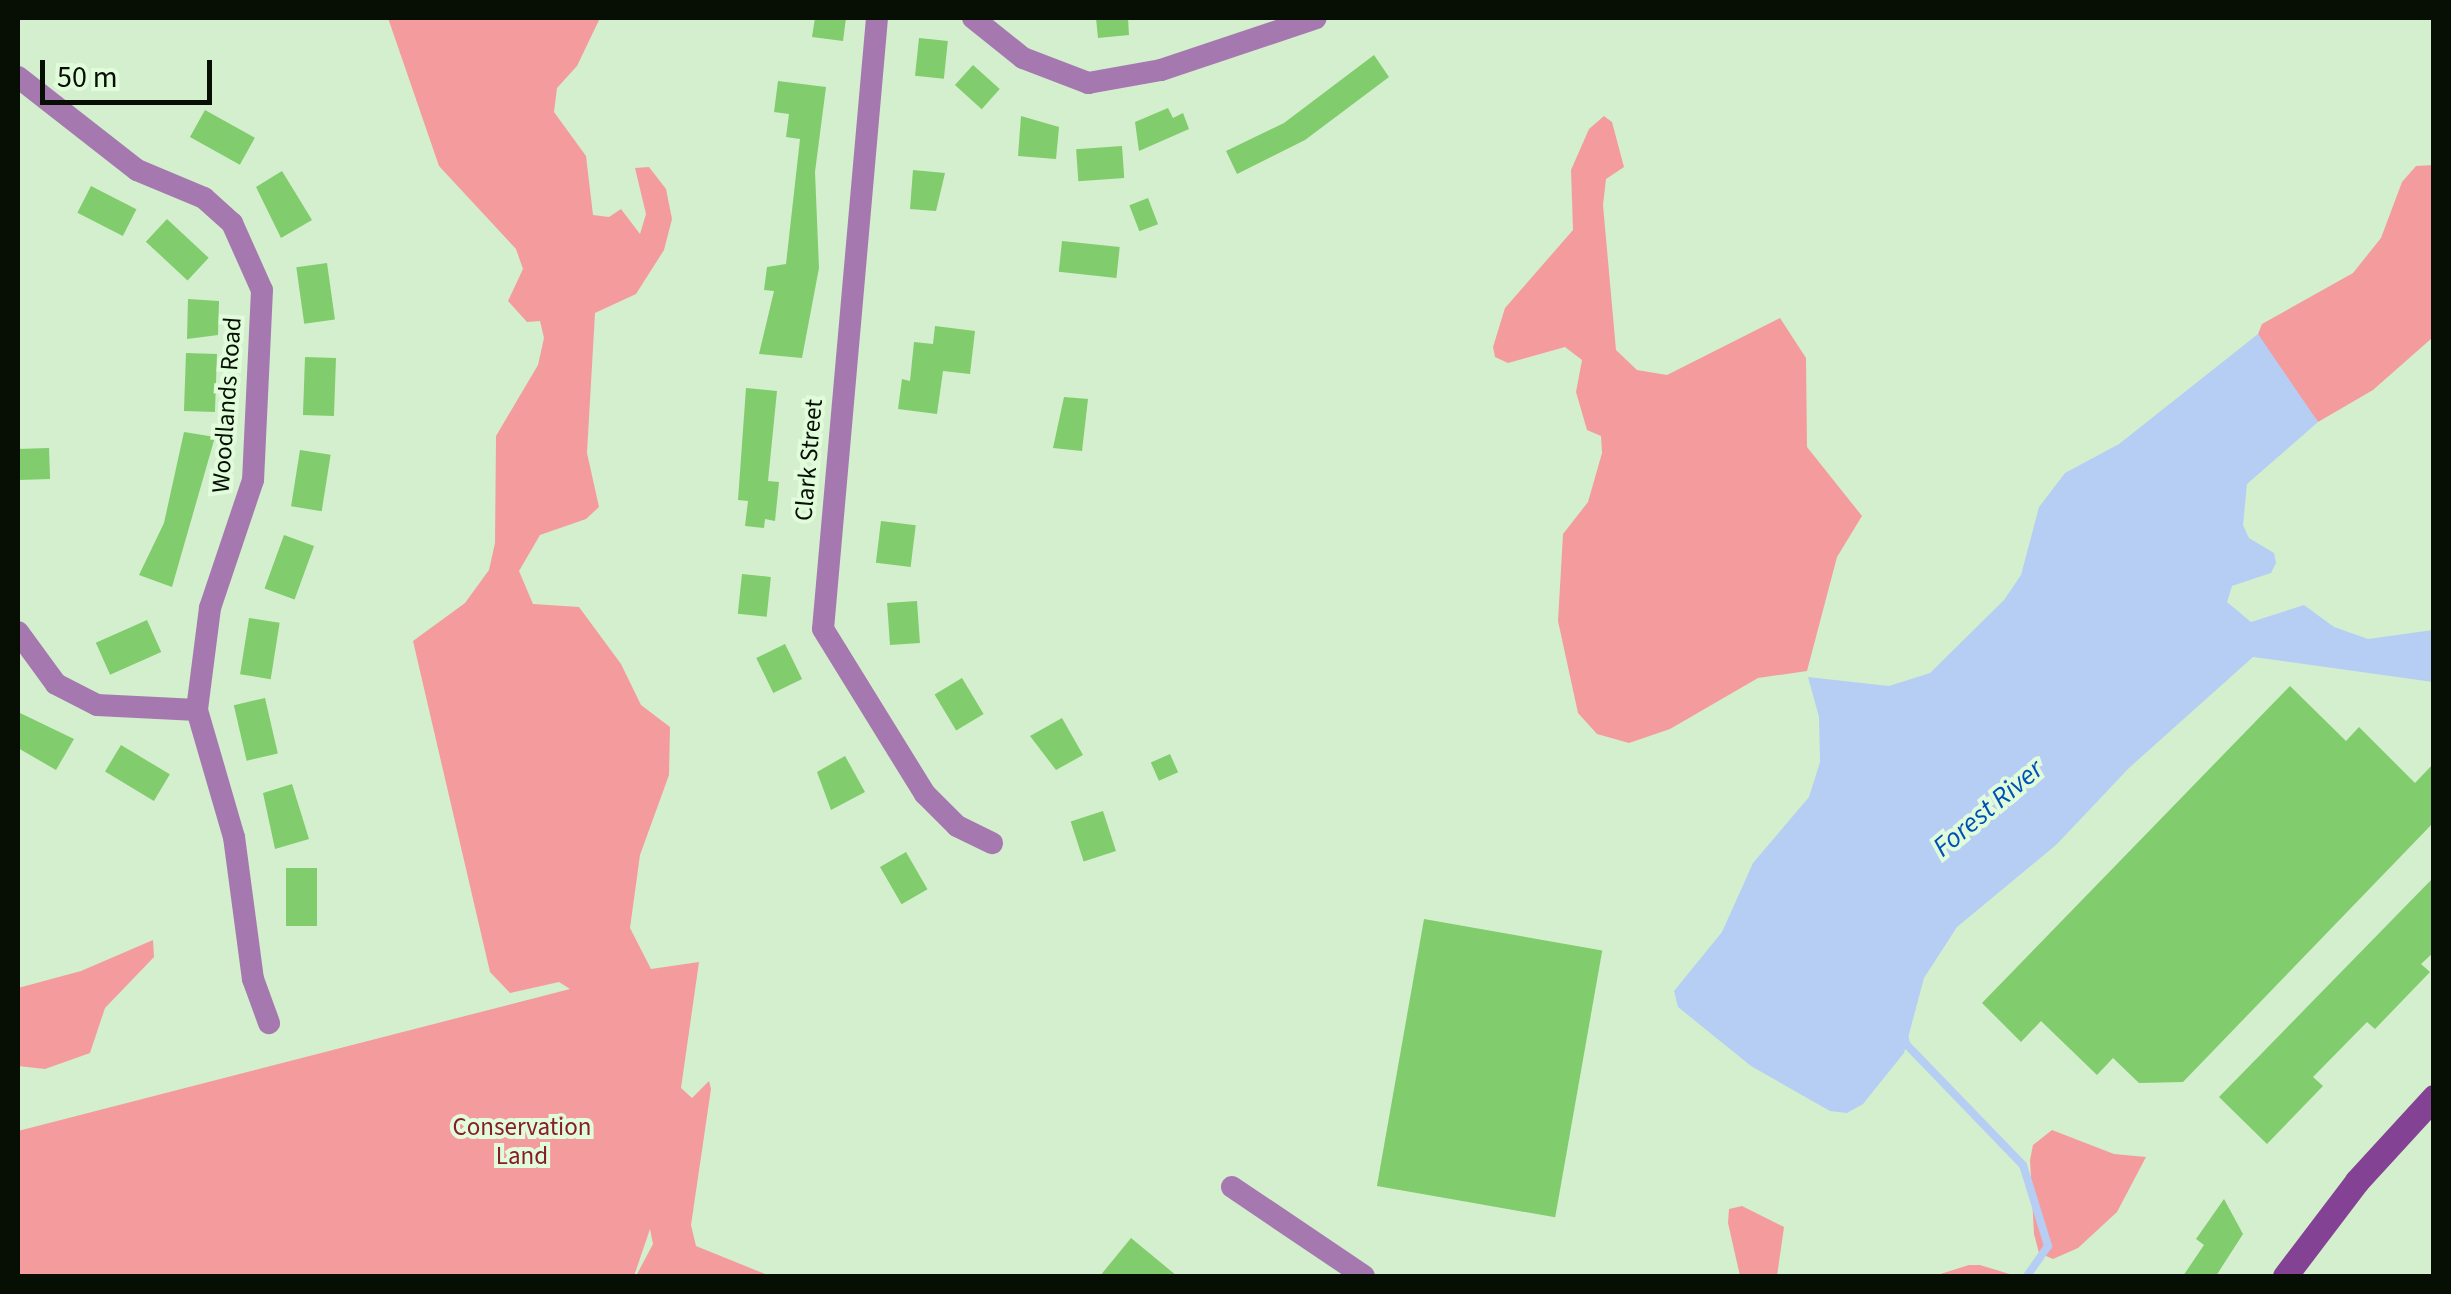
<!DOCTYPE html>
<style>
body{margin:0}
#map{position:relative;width:2451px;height:1294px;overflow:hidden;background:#d4efcd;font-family:"Source Sans 3",sans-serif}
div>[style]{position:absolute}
.green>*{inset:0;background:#f49c9d}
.water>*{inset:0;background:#b6cef4}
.stream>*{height:8px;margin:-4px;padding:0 4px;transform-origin:4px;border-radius:4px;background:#b6cef4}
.building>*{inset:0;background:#81cc6c;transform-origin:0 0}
.street>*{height:22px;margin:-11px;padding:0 11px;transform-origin:11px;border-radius:11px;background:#a579b0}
.secondary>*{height:25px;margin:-12.5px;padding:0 12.5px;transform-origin:12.5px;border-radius:12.5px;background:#844294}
span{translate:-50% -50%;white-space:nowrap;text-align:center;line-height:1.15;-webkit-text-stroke:8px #e1fcda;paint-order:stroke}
.street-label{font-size:25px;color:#070f05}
.park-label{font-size:25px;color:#891c2b}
.water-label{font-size:28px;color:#014fb8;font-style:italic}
.frame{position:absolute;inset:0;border:20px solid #070f05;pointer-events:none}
.scale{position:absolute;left:40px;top:60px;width:172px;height:45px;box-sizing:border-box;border:5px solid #070f05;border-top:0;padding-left:12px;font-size:30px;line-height:35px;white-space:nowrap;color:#070f05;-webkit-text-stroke:8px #e1fcda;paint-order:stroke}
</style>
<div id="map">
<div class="green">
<i style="clip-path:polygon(388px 18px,600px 18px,577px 66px,557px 88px,554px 112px,586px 156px,593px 215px,609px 217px,621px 209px,640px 234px,646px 214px,635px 168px,649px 167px,666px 189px,672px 219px,664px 250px,636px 294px,595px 313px,587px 453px,599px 507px,586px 519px,540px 535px,519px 571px,533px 604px,579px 607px,621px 664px,641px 705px,670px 727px,669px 775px,640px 855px,630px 928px,651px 969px,699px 962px,681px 1088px,692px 1098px,709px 1081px,711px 1089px,691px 1225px,696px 1246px,770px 1276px,636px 1276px,653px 1244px,650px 1229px,634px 1276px,18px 1276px,18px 1131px,570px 989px,559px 982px,510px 993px,490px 972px,413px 641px,465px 603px,489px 570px,495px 543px,496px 436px,538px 365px,544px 338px,540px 321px,527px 322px,508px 301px,523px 269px,516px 249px,439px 166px)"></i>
<i style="clip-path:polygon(1604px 116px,1612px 122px,1624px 167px,1606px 179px,1603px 205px,1616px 350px,1637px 370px,1667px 375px,1780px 318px,1806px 358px,1807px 447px,1862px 516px,1837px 557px,1807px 671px,1758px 678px,1670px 729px,1629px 743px,1597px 734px,1578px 713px,1558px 621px,1563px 534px,1588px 502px,1602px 453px,1601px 436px,1587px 430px,1576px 392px,1582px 360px,1565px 347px,1508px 363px,1495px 357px,1493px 347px,1505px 308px,1573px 230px,1571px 170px,1589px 129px)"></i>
<i style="clip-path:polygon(2433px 165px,2432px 338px,2373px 390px,2318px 422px,2267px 352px,2258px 334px,2262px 324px,2353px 273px,2381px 238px,2402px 182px,2416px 166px)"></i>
<i style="clip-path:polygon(153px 940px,154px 957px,105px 1008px,90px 1053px,45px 1069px,18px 1066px,18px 988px,81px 971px)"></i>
<i style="clip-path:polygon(2052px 1130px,2114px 1154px,2146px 1157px,2117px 1212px,2078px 1248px,2053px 1259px,2039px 1253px,2034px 1234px,2030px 1160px,2033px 1145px)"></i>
<i style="clip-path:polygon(1742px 1206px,1784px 1227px,1777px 1276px,1740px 1276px,1728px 1223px,1729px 1209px)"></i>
<i style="clip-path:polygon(1969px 1265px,1980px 1265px,2016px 1276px,1934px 1276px)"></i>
</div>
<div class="water">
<i style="clip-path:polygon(2258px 334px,2318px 422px,2247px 484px,2243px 525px,2249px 538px,2274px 553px,2276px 563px,2271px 573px,2232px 586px,2227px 602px,2251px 622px,2304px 605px,2334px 627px,2368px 639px,2433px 630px,2433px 682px,2253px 657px,2129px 768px,2056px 845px,1957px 927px,1924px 978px,1904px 1053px,1863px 1104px,1847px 1113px,1830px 1111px,1751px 1066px,1678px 1007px,1674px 991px,1722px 932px,1753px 863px,1809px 797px,1820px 762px,1819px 717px,1808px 677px,1889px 686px,1930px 673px,2004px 600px,2021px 575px,2039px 507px,2065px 473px,2119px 444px)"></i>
</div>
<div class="stream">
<i style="left:1903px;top:1030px;width:14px;rotate:78deg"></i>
<i style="left:1906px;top:1044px;width:168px;rotate:46deg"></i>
<i style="left:2023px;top:1165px;width:85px;rotate:72.8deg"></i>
<i style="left:2048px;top:1246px;width:37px;rotate:125deg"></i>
</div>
<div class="building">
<i style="clip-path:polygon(815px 18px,846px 18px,843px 41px,812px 37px)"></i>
<i style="clip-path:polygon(1096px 18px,1128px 18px,1129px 35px,1098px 38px)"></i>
<i style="left:919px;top:38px;width:29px;height:38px;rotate:6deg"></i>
<i style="clip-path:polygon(1374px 55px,1389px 77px,1305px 140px,1237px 174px,1226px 151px,1284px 123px)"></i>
<i style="left:973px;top:65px;width:36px;height:27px;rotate:42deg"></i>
<i style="clip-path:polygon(778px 81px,826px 87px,815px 172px,819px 268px,802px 358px,759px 354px,774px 291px,764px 290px,767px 267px,786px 264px,800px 139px,786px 137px,789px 114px,774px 112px)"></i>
<i style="clip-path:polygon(1168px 108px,1173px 118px,1183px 113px,1189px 129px,1139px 151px,1135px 122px)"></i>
<i style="left:205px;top:110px;width:57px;height:31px;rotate:29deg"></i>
<i style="clip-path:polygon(1021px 116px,1059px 127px,1056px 159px,1018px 156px)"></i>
<i style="left:1122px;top:146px;width:32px;height:46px;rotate:86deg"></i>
<i style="clip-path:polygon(913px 170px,945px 173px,936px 211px,910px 209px)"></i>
<i style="clip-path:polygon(282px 171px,312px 220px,281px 238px,256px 187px)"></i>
<i style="left:91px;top:186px;width:51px;height:30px;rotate:27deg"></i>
<i style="left:1148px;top:198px;width:28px;height:20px;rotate:69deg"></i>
<i style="left:167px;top:219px;width:57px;height:31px;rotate:43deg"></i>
<i style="left:1062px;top:241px;width:58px;height:31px;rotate:6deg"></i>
<i style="left:327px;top:263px;width:57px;height:31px;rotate:82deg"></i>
<i style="clip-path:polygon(188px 299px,219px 301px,218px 335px,187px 339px)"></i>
<i style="clip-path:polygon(935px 326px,975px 331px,970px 374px,943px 371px,937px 414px,898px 409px,902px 379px,910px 381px,914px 342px,933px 344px)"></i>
<i style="left:186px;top:353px;width:31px;height:58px;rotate:2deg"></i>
<i style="left:305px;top:357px;width:31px;height:58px;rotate:2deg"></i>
<i style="clip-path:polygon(746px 388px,777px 391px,768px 481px,779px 482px,775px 521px,765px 519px,764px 528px,745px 526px,748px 501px,738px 500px)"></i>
<i style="clip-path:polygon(1064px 397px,1088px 399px,1082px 451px,1053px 448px)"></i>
<i style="clip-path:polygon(184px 432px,215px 437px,172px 587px,139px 575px,164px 523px)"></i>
<i style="left:49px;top:448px;width:31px;height:31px;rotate:88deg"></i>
<i style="left:300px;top:450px;width:31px;height:57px;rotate:9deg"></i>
<i style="left:881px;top:521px;width:35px;height:42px;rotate:7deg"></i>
<i style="left:284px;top:535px;width:32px;height:57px;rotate:20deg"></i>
<i style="left:742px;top:574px;width:29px;height:40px;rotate:6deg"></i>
<i style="left:917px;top:601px;width:42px;height:30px;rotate:86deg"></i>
<i style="left:249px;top:618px;width:31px;height:57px;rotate:9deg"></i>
<i style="left:147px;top:620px;width:35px;height:56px;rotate:66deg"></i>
<i style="left:785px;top:644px;width:39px;height:32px;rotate:64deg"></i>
<i style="left:962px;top:678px;width:42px;height:32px;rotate:59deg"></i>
<i style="clip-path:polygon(2290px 686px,2346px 741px,2359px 727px,2415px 783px,2434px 763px,2434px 822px,2183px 1082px,2139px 1083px,2113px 1058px,2097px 1075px,2041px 1021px,2021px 1042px,1982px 1003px)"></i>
<i style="left:265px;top:698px;width:57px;height:32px;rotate:77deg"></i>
<i style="clip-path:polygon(18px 712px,74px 739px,56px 770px,18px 748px)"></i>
<i style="clip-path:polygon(1062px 718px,1083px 755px,1056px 770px,1030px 736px)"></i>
<i style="left:121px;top:745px;width:57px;height:31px;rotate:31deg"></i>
<i style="left:1170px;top:754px;width:20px;height:21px;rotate:66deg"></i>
<i style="clip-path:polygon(845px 756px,865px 792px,831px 810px,817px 772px)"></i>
<i style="clip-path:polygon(292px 784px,309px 839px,275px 849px,263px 793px)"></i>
<i style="left:1103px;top:811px;width:42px;height:34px;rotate:72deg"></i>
<i style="left:906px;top:852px;width:43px;height:30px;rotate:60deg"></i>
<i style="left:286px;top:868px;width:31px;height:58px"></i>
<i style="clip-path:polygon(2434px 877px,2434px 952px,2421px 964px,2430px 972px,2375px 1029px,2367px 1022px,2313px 1077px,2323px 1086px,2267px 1144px,2219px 1097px)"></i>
<i style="left:1424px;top:919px;width:181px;height:271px;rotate:10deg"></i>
<i style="clip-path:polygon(2224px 1199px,2243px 1234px,2216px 1276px,2183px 1276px,2204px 1245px,2196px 1239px)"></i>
<i style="clip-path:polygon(1131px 1238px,1177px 1276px,1100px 1276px)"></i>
</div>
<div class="street">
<i style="left:877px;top:18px;width:613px;rotate:95.05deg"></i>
<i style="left:823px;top:629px;width:194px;rotate:58.3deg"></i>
<i style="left:925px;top:794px;width:45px;rotate:45deg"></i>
<i style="left:957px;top:826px;width:39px;rotate:26deg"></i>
<i style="left:973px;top:18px;width:64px;rotate:38.7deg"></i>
<i style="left:1023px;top:58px;width:70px;rotate:21deg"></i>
<i style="left:1088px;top:83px;width:74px;rotate:-10.1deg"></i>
<i style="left:1161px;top:70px;width:163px;rotate:-18.5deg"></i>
<i style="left:18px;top:77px;width:151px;rotate:38deg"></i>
<i style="left:137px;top:170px;width:73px;rotate:22.7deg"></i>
<i style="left:204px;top:198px;width:38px;rotate:42deg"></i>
<i style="left:232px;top:223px;width:73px;rotate:65.9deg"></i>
<i style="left:262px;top:290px;width:190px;rotate:92.7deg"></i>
<i style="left:253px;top:480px;width:135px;rotate:108.6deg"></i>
<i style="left:210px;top:608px;width:103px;rotate:97.3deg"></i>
<i style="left:197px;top:710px;width:132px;rotate:73.8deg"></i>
<i style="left:234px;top:837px;width:143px;rotate:82.4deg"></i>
<i style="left:253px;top:979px;width:47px;rotate:70deg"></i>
<i style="left:18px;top:632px;width:64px;rotate:53.8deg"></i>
<i style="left:56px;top:684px;width:46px;rotate:27.1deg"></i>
<i style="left:97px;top:705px;width:100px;rotate:2.9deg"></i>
<i style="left:1232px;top:1187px;width:159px;rotate:34deg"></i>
</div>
<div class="secondary">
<i style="left:2285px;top:1276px;width:119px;rotate:-52.8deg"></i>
<i style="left:2357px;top:1181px;width:114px;rotate:-47.5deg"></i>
</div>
<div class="street-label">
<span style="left:227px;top:405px;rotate:-86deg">Woodlands Road</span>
<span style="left:809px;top:460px;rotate:-85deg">Clark Street</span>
</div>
<div class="park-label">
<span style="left:522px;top:1142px">Conservation<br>Land</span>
</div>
<div class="water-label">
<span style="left:1988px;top:808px;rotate:-40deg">Forest River</span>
</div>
<div class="frame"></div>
<div class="scale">50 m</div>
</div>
